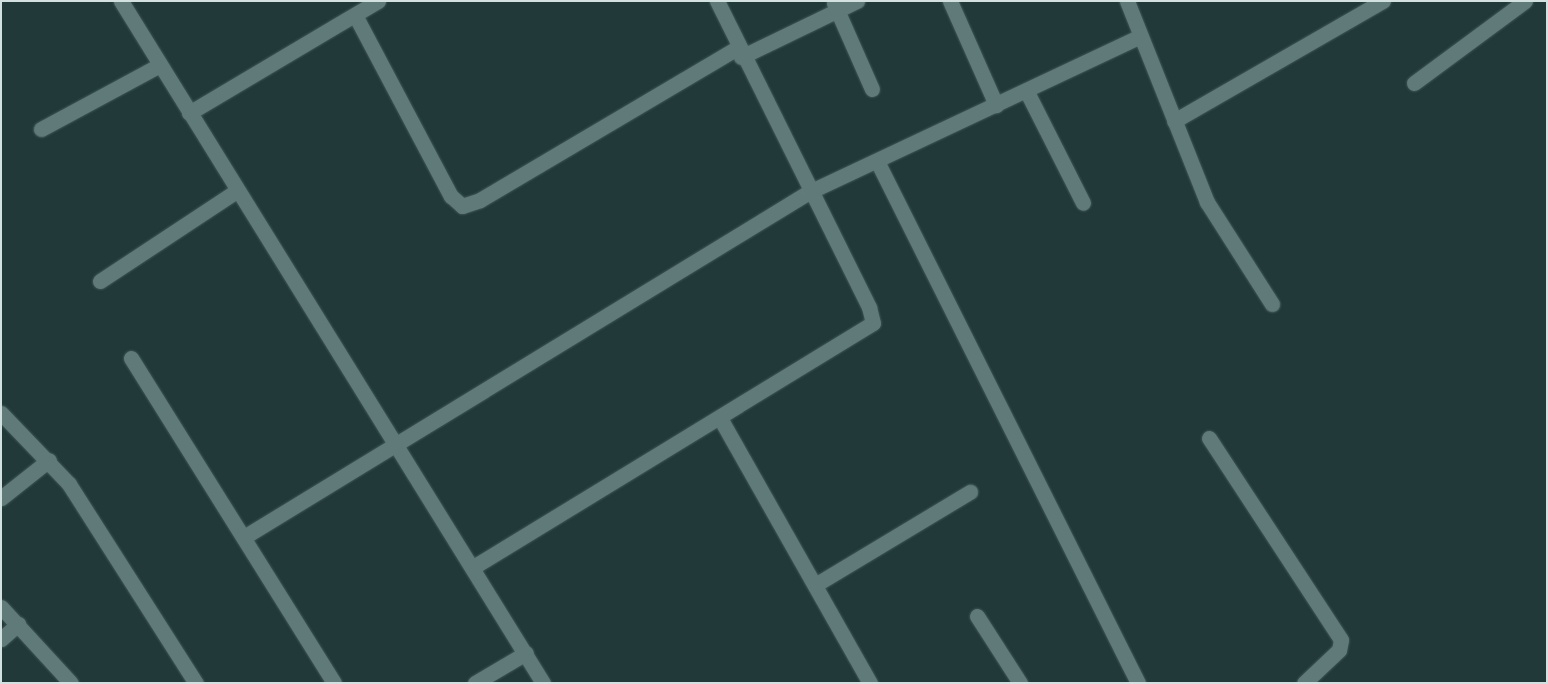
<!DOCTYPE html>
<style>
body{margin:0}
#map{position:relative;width:1548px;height:684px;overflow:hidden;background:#213939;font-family:"Sofia Sans Condensed",sans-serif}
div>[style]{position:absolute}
.roads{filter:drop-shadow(0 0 1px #405656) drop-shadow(0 0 1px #405656)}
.minor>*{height:15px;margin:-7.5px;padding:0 7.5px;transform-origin:7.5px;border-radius:7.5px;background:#607a7a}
span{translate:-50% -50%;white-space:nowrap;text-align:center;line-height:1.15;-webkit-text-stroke:4px #162e2f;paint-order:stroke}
.frame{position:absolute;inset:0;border:2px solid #d2e0e0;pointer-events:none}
</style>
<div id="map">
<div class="roads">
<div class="minor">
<i style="left:121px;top:1px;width:802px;rotate:58.25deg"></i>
<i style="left:950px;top:1px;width:114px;rotate:66.1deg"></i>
<i style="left:1127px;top:1px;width:216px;rotate:68.3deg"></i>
<i style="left:1207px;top:202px;width:121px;rotate:57.5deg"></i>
<i style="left:834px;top:3px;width:94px;rotate:66.2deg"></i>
<i style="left:355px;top:15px;width:205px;rotate:62.1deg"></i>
<i style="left:451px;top:196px;width:15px;rotate:42deg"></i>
<i style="left:462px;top:206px;width:19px;rotate:-18deg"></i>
<i style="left:480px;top:200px;width:299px;rotate:-30.6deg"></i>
<i style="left:741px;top:57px;width:129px;rotate:-25.8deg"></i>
<i style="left:1414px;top:83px;width:138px;rotate:-36.5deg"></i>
<i style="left:1027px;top:92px;width:124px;rotate:63.2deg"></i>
<i style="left:189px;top:113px;width:220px;rotate:-30.7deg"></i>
<i style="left:1174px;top:121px;width:241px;rotate:-29.9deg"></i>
<i style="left:41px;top:129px;width:135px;rotate:-28.3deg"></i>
<i style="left:878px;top:163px;width:581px;rotate:63.43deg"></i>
<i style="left:100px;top:281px;width:162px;rotate:-33.4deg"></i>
<i style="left:131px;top:358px;width:383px;rotate:58deg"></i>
<i style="left:1px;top:413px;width:98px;rotate:46.2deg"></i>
<i style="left:69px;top:484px;width:236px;rotate:57.5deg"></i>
<i style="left:720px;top:418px;width:305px;rotate:60.5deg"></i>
<i style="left:1209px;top:438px;width:241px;rotate:56.8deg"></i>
<i style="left:1341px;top:640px;width:10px;rotate:101deg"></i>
<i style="left:1339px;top:650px;width:48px;rotate:136.7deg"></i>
<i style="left:1px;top:498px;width:61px;rotate:-38.4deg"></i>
<i style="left:244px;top:537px;width:662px;rotate:-31.41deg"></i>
<i style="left:809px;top:192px;width:366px;rotate:-25.2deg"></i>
<i style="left:475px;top:566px;width:466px;rotate:-31.4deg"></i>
<i style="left:873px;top:323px;width:16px;rotate:-104deg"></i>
<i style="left:869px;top:307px;width:342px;rotate:-116.4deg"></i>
<i style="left:815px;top:585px;width:181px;rotate:-31deg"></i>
<i style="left:1px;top:607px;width:103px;rotate:47.4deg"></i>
<i style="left:977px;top:616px;width:80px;rotate:57.3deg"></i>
<i style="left:1px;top:639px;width:23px;rotate:-41deg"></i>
<i style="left:475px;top:683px;width:59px;rotate:-30.5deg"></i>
</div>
</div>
<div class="frame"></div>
</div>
